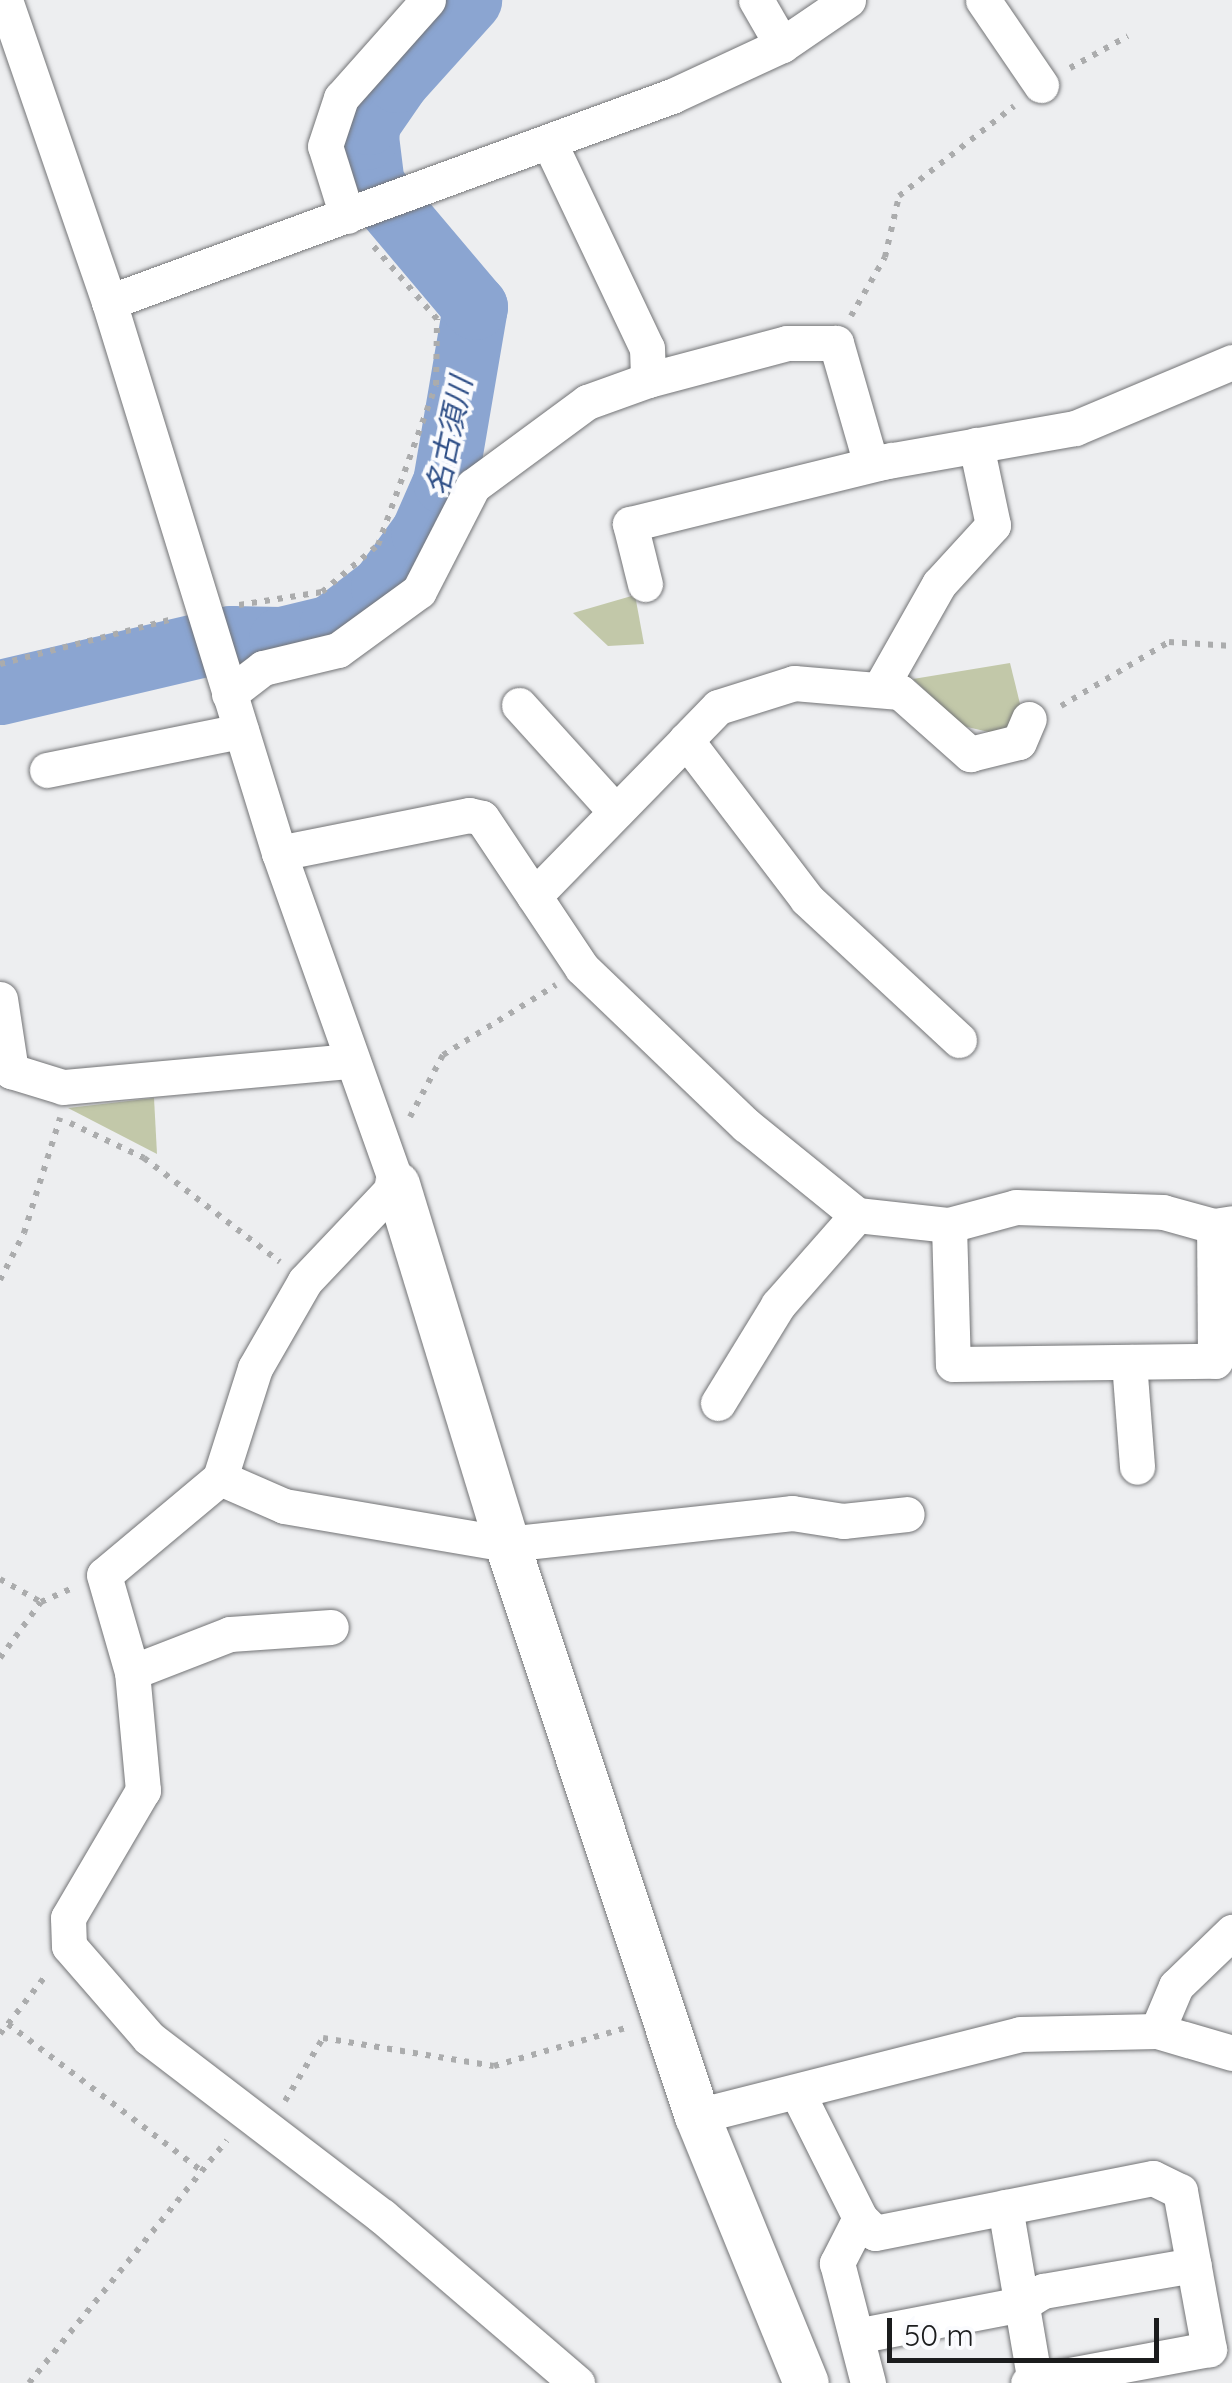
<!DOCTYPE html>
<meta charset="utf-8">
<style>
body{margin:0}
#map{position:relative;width:1232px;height:2383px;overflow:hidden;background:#edeef0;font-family:Quicksand,"Noto Sans JP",sans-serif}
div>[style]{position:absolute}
.green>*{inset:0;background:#c2c8a9}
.river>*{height:65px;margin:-32.5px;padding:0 32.5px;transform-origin:32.5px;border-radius:32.5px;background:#8ba5d1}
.path>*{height:6px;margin-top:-3px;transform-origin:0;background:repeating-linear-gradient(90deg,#abacad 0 5px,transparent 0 13px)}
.roads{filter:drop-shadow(0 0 2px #737476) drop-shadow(0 0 2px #737476)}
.minor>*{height:35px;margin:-17.5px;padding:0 17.5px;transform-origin:17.5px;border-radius:17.5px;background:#fff}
.tertiary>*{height:45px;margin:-22.5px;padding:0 22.5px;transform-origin:22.5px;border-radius:22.5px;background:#fff}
span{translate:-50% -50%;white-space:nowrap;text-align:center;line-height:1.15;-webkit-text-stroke:8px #fafbfe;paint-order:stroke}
.water-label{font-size:30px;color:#2f4f87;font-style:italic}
.scale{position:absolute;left:887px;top:2318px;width:272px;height:45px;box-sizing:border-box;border:5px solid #1b1c1d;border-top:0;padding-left:12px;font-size:30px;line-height:35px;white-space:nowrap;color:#1b1c1d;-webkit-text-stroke:8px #fafbfe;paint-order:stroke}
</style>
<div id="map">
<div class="green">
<i style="clip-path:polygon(635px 595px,644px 644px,608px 646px,573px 613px)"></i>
<i style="clip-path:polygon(1010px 663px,1024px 720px,993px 733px,963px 726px,913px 679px)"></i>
<i style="clip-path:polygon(154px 1098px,157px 1154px,68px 1108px)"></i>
</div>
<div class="river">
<i style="left:0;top:692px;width:237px;rotate:-13.2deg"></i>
<i style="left:231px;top:638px;width:50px;rotate:1.1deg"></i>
<i style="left:281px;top:639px;width:51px;rotate:-13.5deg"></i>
<i style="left:331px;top:627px;width:66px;rotate:-37.6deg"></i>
<i style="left:383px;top:587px;width:68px;rotate:-54deg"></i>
<i style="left:423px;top:532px;width:55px;rotate:-66.3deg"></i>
<i style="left:445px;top:482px;width:178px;rotate:-80.3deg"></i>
<i style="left:475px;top:307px;width:160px;rotate:-130.2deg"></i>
<i style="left:372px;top:185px;width:48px;rotate:-97.1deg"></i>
<i style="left:366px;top:137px;width:15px;rotate:-82deg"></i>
<i style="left:368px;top:122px;width:51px;rotate:-55.4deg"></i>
<i style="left:397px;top:80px;width:108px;rotate:-48deg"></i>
</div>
<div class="path">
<i style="left:1070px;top:68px;width:66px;rotate:-28.9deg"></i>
<i style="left:851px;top:316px;width:68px;rotate:-60deg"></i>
<i style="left:885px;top:257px;width:63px;rotate:-77.1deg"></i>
<i style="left:899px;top:196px;width:146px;rotate:-38deg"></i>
<i style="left:239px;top:605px;width:84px;rotate:-8.9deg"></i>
<i style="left:322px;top:592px;width:73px;rotate:-40deg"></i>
<i style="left:378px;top:545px;width:170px;rotate:-70.1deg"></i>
<i style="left:436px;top:385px;width:66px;rotate:-89.1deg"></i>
<i style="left:437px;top:319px;width:103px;rotate:-131.1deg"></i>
<i style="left:0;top:664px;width:179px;rotate:-14.6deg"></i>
<i style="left:1061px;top:706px;width:126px;rotate:-30.7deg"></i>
<i style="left:1169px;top:642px;width:63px;rotate:3.6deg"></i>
<i style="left:410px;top:1117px;width:70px;rotate:-62deg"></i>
<i style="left:443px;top:1055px;width:133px;rotate:-31.8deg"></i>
<i style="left:70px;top:1123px;width:82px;rotate:25.3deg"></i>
<i style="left:144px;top:1158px;width:171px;rotate:37.4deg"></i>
<i style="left:0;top:1280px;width:53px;rotate:-62.9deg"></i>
<i style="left:24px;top:1233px;width:121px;rotate:-72.6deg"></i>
<i style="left:0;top:1579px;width:47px;rotate:29.3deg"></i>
<i style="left:41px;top:1602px;width:37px;rotate:-24deg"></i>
<i style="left:0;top:1658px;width:69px;rotate:-53.8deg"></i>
<i style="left:8px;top:2024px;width:243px;rotate:37.2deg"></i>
<i style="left:0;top:2034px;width:76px;rotate:-51.9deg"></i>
<i style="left:285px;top:2101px;width:74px;rotate:-58.9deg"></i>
<i style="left:323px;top:2038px;width:173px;rotate:9.3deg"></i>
<i style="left:494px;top:2066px;width:141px;rotate:-16.1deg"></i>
<i style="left:29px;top:2383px;width:313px;rotate:-50.8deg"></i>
</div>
<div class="roads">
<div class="minor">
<i style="left:5px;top:0;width:319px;rotate:71deg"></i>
<i style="left:109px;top:302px;width:577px;rotate:72.85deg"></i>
<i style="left:279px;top:853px;width:351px;rotate:70.4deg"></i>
<i style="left:397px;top:1184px;width:134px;rotate:133.5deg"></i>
<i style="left:305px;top:1281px;width:100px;rotate:119.9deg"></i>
<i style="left:255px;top:1368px;width:115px;rotate:107.7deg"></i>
<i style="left:220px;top:1478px;width:151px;rotate:140.1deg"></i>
<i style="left:104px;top:1575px;width:101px;rotate:73.9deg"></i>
<i style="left:132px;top:1672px;width:119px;rotate:84.7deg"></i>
<i style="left:143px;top:1790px;width:148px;rotate:120.4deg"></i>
<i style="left:68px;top:1918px;width:28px;rotate:88deg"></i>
<i style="left:69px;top:1946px;width:122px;rotate:49deg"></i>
<i style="left:149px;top:2038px;width:293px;rotate:37.4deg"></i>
<i style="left:382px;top:2216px;width:257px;rotate:40.6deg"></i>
<i style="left:756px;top:0;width:52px;rotate:60deg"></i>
<i style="left:983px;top:0;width:103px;rotate:55.7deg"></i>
<i style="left:550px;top:144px;width:226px;rotate:64.6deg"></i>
<i style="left:647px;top:348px;width:32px;rotate:88deg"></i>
<i style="left:347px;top:216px;width:73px;rotate:-107.4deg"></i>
<i style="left:325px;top:146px;width:51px;rotate:-71.6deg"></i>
<i style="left:341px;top:98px;width:131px;rotate:-48.4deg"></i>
<i style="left:109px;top:302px;width:600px;rotate:-20.1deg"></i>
<i style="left:672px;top:96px;width:121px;rotate:-24.9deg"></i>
<i style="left:782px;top:45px;width:80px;rotate:-34.3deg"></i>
<i style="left:645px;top:584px;width:62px;rotate:-104deg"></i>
<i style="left:630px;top:524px;width:269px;rotate:-13.8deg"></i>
<i style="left:879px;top:690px;width:122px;rotate:-60.5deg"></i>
<i style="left:939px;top:584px;width:80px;rotate:-47.5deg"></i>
<i style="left:993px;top:525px;width:82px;rotate:-102deg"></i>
<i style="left:229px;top:694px;width:43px;rotate:-37.4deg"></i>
<i style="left:263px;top:668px;width:77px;rotate:-13.5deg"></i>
<i style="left:338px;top:650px;width:100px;rotate:-36.1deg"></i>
<i style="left:419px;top:591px;width:118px;rotate:-62.8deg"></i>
<i style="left:473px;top:486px;width:142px;rotate:-36.4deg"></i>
<i style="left:587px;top:402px;width:65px;rotate:-19.8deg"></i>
<i style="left:648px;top:380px;width:144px;rotate:-14.9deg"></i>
<i style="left:787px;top:343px;width:49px"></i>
<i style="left:836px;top:343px;width:126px;rotate:73.9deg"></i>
<i style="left:871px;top:464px;width:207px;rotate:-10deg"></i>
<i style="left:1075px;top:428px;width:170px;rotate:-22.8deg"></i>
<i style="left:519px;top:705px;width:144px;rotate:47.8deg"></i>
<i style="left:47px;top:770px;width:198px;rotate:-11.4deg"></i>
<i style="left:279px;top:853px;width:194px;rotate:-11.3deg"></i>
<i style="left:469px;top:815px;width:13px;rotate:13deg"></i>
<i style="left:482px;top:818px;width:180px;rotate:56.3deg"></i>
<i style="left:582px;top:968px;width:227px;rotate:43.8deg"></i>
<i style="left:746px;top:1125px;width:143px;rotate:39deg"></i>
<i style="left:857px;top:1215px;width:93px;rotate:6.2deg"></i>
<i style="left:949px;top:1225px;width:69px;rotate:-15deg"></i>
<i style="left:1016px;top:1207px;width:147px;rotate:1.9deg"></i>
<i style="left:1163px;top:1212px;width:53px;rotate:15.4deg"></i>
<i style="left:1214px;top:1226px;width:18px;rotate:-9deg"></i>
<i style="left:534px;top:896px;width:218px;rotate:-45.7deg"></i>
<i style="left:0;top:999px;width:73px;rotate:81.3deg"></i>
<i style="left:11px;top:1071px;width:54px;rotate:17.1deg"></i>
<i style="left:63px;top:1087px;width:288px;rotate:-5.2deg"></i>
<i style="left:959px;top:1040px;width:207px;rotate:-137.2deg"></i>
<i style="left:807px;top:899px;width:200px;rotate:-127.3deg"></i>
<i style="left:686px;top:740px;width:46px;rotate:-45.9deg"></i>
<i style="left:718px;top:707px;width:80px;rotate:-17.5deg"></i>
<i style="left:794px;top:683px;width:106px;rotate:4.9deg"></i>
<i style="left:900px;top:692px;width:94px;rotate:41.5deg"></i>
<i style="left:970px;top:754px;width:50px;rotate:-13.8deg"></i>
<i style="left:1019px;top:742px;width:25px;rotate:-67deg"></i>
<i style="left:949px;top:1225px;width:139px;rotate:88.4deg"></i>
<i style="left:953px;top:1364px;width:262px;rotate:-0.7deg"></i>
<i style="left:1215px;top:1361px;width:135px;rotate:-90.4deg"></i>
<i style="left:1129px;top:1362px;width:105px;rotate:85.6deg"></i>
<i style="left:718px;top:1403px;width:115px;rotate:-58.5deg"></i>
<i style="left:778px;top:1305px;width:120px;rotate:-48.7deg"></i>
<i style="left:220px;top:1478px;width:70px;rotate:23.6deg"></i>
<i style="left:284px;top:1506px;width:226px;rotate:9.7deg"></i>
<i style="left:507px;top:1544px;width:287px;rotate:-6.2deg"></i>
<i style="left:792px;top:1513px;width:52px;rotate:8.9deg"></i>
<i style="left:843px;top:1521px;width:64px;rotate:-6.2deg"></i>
<i style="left:132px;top:1672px;width:105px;rotate:-21.2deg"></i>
<i style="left:230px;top:1634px;width:101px;rotate:-4deg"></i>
<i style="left:1157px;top:2031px;width:49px;rotate:-67.1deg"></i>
<i style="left:1176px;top:1986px;width:78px;rotate:-44deg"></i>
<i style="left:798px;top:2094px;width:139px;rotate:63.4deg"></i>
<i style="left:860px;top:2218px;width:21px;rotate:45deg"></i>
<i style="left:875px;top:2233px;width:283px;rotate:-11.2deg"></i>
<i style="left:1153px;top:2178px;width:30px;rotate:26deg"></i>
<i style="left:1180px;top:2191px;width:161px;rotate:79.6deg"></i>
<i style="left:1209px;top:2349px;width:184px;rotate:169.4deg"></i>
<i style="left:697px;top:2116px;width:333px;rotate:-14.2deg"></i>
<i style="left:1020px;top:2034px;width:137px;rotate:-1.3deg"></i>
<i style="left:1157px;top:2031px;width:78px;rotate:16.3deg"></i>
<i style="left:1005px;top:2207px;width:178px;rotate:80.3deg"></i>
<i style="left:860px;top:2218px;width:51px;rotate:117.1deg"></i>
<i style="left:837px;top:2263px;width:124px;rotate:75.5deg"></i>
<i style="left:856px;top:2336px;width:169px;rotate:-10.9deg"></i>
<i style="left:1022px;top:2304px;width:25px;rotate:-32deg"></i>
<i style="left:1043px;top:2291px;width:153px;rotate:-9.8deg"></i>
</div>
<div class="tertiary">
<i style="left:397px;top:1184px;width:376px;rotate:73deg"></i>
<i style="left:507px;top:1544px;width:603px;rotate:71.63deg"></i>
<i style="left:697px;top:2116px;width:288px;rotate:67.8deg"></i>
</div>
</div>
<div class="water-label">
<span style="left:449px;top:436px;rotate:-78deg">名古須川</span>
</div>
<div class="scale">50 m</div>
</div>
